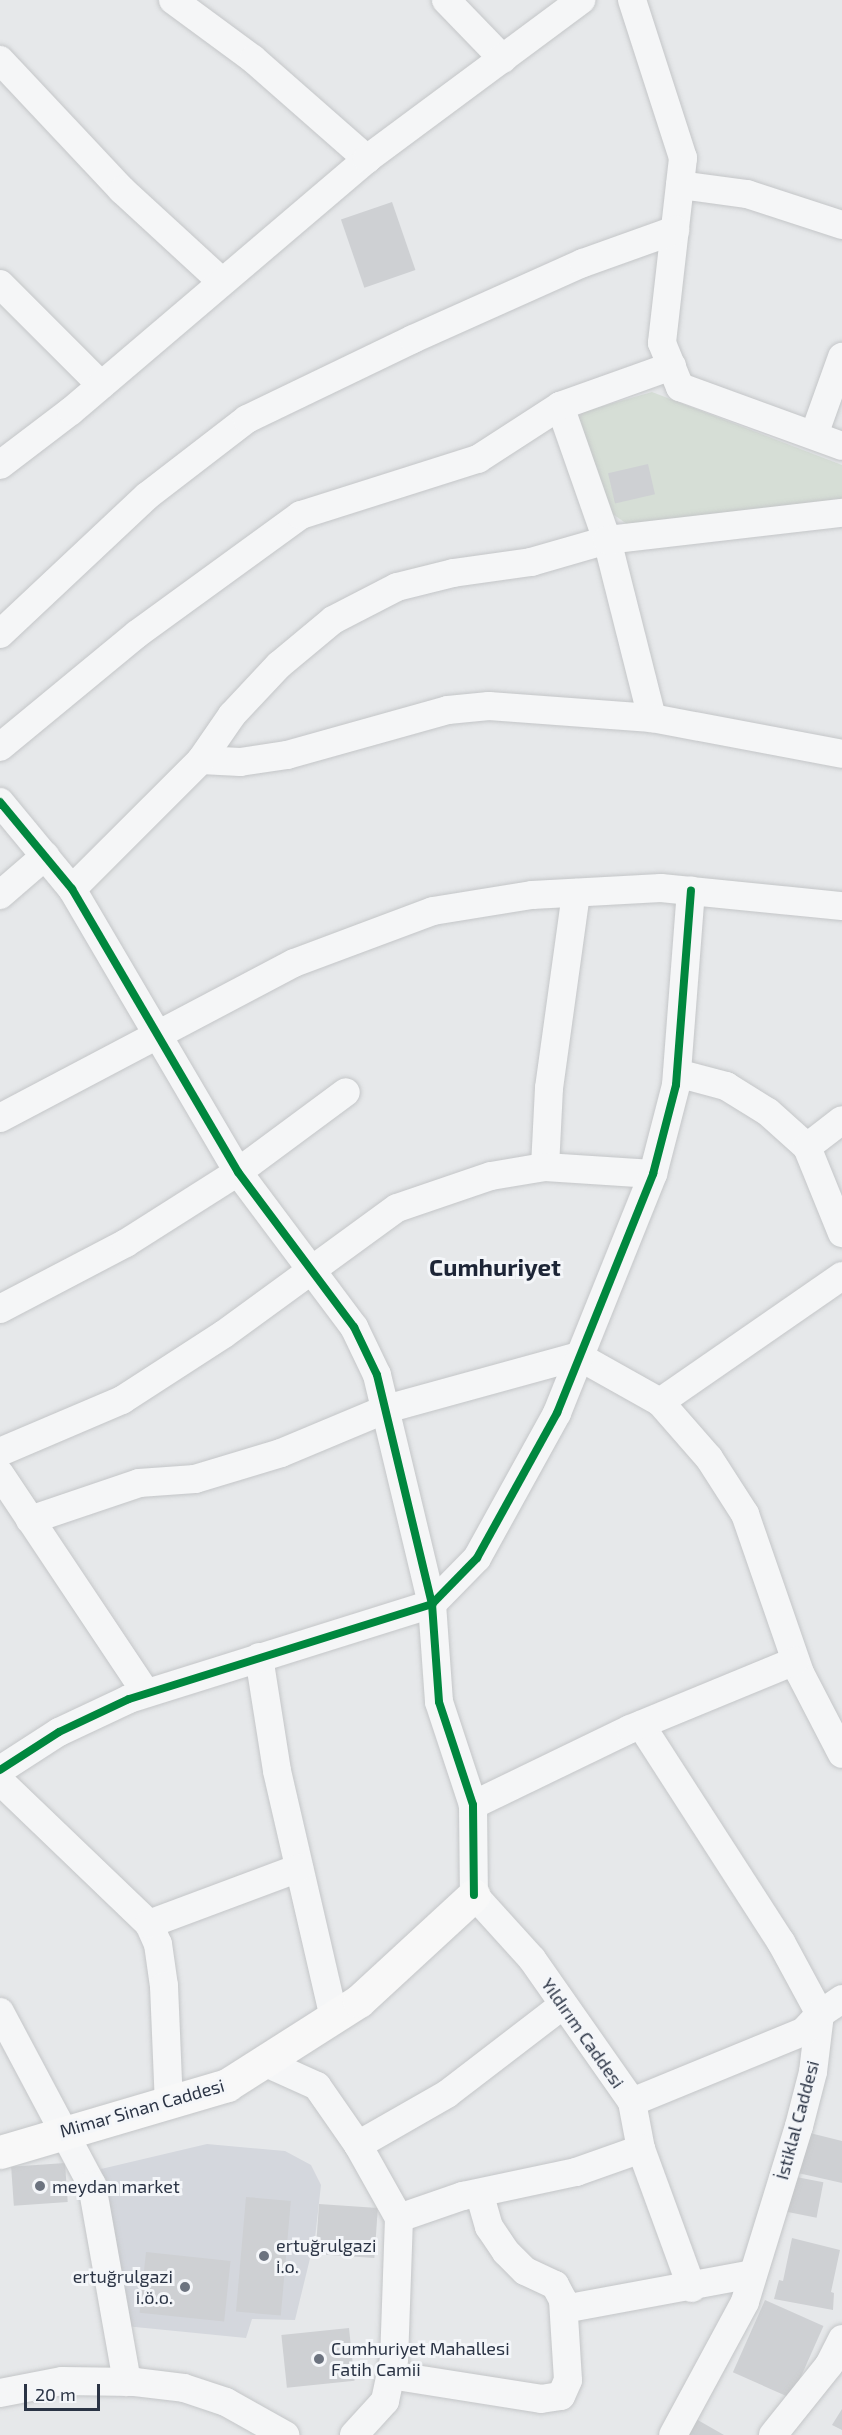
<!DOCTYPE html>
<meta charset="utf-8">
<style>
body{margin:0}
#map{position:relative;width:842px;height:2435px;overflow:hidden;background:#e6e8ea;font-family:"Exo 2",sans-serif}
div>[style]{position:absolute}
.built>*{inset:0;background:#d4d7dd}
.green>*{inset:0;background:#d6ded6}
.building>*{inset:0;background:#ced0d3;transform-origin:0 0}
.roads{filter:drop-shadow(0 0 2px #c4c6c8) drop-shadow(0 0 2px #c4c6c8)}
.street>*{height:28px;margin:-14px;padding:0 14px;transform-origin:14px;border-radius:14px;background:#f5f6f7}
.secondary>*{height:33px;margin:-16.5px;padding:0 16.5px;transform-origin:16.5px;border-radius:16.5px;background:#f8f8f8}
.cycleway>*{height:8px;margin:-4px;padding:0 4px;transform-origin:4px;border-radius:4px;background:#00873e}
.dots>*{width:16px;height:16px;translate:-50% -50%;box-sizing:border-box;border:3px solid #f4f6f9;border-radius:50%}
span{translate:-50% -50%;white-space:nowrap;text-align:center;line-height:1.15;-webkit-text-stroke:6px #f4f6f9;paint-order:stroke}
.street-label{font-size:18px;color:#2b3445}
.poi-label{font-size:18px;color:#2b3445}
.left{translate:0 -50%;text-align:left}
.right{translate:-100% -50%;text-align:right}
.district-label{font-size:24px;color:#1d2536;font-weight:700}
.scale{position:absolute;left:24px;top:2384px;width:76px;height:27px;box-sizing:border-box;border:3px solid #2b3445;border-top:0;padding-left:8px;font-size:18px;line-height:21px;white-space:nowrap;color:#2b3445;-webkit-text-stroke:4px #f4f6f9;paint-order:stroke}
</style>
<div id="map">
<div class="built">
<i style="clip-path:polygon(207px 2144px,285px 2151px,311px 2165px,321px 2185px,315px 2238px,295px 2320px,252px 2319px,246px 2338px,125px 2326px,101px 2169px)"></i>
</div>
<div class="green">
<i style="clip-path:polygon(652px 392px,842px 465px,842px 504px,627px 524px,607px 510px,577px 421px,582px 412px)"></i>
</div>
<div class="building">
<i style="left:392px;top:202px;width:72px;height:54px;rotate:71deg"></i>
<i style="left:648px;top:464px;width:31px;height:41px;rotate:77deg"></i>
<i style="clip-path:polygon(806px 2132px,842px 2141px,842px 2183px,798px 2173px)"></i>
<i style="left:65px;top:2163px;width:39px;height:54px;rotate:86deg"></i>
<i style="left:791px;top:2176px;width:33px;height:36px;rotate:11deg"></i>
<i style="left:246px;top:2197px;width:45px;height:115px;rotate:5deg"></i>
<i style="left:319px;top:2204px;width:59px;height:50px;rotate:4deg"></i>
<i style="clip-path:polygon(792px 2238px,840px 2250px,831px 2292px,834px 2293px,833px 2310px,774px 2299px,779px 2280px,783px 2281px)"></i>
<i style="left:146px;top:2252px;width:85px;height:61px;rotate:6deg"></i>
<i style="left:765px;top:2300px;width:64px;height:79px;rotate:24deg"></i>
<i style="left:349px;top:2328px;width:53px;height:68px;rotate:84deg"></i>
<i style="clip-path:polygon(842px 2409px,842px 2430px,832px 2425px)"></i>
<i style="clip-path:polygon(696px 2419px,724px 2435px,686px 2435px)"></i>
</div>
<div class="roads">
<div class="street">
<i style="left:173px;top:0;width:99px;rotate:36.4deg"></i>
<i style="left:253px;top:59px;width:152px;rotate:41.3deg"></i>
<i style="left:446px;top:0;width:82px;rotate:46deg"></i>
<i style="left:632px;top:0;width:166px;rotate:72.1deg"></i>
<i style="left:683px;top:158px;width:186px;rotate:96.5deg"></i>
<i style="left:662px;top:343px;width:48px;rotate:67.8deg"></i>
<i style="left:680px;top:387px;width:172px;rotate:20deg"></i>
<i style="left:0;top:60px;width:178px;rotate:46.8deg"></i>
<i style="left:122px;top:190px;width:134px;rotate:42.6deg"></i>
<i style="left:680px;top:185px;width:68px;rotate:7.7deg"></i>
<i style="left:747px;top:194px;width:100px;rotate:18.1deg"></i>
<i style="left:0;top:284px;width:143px;rotate:45deg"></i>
<i style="left:560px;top:406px;width:142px;rotate:70.7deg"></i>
<i style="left:607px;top:540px;width:184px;rotate:75.8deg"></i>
<i style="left:814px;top:435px;width:83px;rotate:-70.3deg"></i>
<i style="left:0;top:465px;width:89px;rotate:-37.3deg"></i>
<i style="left:71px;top:411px;width:389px;rotate:-40.4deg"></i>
<i style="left:367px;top:159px;width:267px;rotate:-36.6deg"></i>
<i style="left:0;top:634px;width:202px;rotate:-43.2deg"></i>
<i style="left:147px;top:496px;width:126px;rotate:-37.6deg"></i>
<i style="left:247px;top:419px;width:184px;rotate:-25.7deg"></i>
<i style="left:413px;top:339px;width:186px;rotate:-24.1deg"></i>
<i style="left:583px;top:263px;width:98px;rotate:-19.7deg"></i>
<i style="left:0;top:747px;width:178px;rotate:-39.5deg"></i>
<i style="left:137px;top:634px;width:203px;rotate:-36deg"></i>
<i style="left:301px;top:515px;width:186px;rotate:-17.6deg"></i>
<i style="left:478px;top:459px;width:98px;rotate:-32.9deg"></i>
<i style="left:560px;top:406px;width:119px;rotate:-19.7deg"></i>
<i style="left:201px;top:760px;width:39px;rotate:3deg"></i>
<i style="left:240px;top:762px;width:48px;rotate:-8.5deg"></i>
<i style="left:287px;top:755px;width:167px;rotate:-15.6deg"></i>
<i style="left:448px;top:710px;width:41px;rotate:-5.6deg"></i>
<i style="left:489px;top:706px;width:163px;rotate:4.2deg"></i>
<i style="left:652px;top:718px;width:193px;rotate:10.7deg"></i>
<i style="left:0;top:802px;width:113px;rotate:50.4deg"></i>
<i style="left:72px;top:889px;width:328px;rotate:59.6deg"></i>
<i style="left:238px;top:1172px;width:194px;rotate:53.2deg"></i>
<i style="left:354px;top:1327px;width:53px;rotate:64.4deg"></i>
<i style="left:377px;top:1375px;width:236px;rotate:76.5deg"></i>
<i style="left:432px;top:1604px;width:98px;rotate:85.9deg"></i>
<i style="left:439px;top:1702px;width:108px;rotate:71.7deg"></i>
<i style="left:473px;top:1805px;width:90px;rotate:89.4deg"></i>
<i style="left:474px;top:1895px;width:86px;rotate:47.8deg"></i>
<i style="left:532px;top:1959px;width:174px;rotate:55deg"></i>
<i style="left:632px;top:2102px;width:48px;rotate:79.2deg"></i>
<i style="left:641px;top:2149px;width:148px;rotate:69.9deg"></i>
<i style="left:72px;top:889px;width:182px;rotate:-45deg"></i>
<i style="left:201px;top:760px;width:55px;rotate:-55.4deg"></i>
<i style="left:232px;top:715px;width:69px;rotate:-46.8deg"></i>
<i style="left:279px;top:665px;width:70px;rotate:-39.8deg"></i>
<i style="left:333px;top:620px;width:72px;rotate:-27.3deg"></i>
<i style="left:397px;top:587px;width:58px;rotate:-14deg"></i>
<i style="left:453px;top:573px;width:79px;rotate:-8deg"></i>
<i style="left:531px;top:562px;width:79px;rotate:-16.1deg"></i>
<i style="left:607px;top:540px;width:237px;rotate:-6.6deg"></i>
<i style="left:0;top:895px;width:60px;rotate:-40.9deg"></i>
<i style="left:677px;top:1073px;width:51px;rotate:14.9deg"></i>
<i style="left:726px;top:1086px;width:49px;rotate:31.8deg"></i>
<i style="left:768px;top:1112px;width:52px;rotate:41.9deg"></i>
<i style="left:807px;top:1147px;width:93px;rotate:67.9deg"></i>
<i style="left:0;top:1118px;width:332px;rotate:-27.8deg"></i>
<i style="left:294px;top:963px;width:148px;rotate:-20.5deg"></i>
<i style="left:433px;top:911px;width:100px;rotate:-9.2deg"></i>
<i style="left:532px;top:895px;width:129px;rotate:-3.1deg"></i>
<i style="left:661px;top:888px;width:182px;rotate:5.7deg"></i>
<i style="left:807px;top:1147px;width:44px;rotate:-37.6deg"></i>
<i style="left:545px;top:1167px;width:79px;rotate:-87.1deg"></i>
<i style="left:549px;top:1088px;width:197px;rotate:-82.1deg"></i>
<i style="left:0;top:1309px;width:142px;rotate:-27.6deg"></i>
<i style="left:126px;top:1243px;width:133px;rotate:-32.4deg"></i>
<i style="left:238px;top:1172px;width:134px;rotate:-36.5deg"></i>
<i style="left:660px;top:1402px;width:221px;rotate:-34.7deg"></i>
<i style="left:0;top:1452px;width:133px;rotate:-23.1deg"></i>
<i style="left:122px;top:1400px;width:121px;rotate:-32.9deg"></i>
<i style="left:224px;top:1334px;width:214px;rotate:-36.1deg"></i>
<i style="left:397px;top:1208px;width:99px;rotate:-18.8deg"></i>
<i style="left:491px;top:1176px;width:55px;rotate:-9.5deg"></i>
<i style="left:545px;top:1167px;width:108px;rotate:3.7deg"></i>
<i style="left:0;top:1474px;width:263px;rotate:56.3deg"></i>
<i style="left:30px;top:1520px;width:115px;rotate:-18.7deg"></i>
<i style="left:139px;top:1483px;width:56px;rotate:-4.1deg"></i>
<i style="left:195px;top:1479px;width:90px;rotate:-16.8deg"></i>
<i style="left:281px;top:1453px;width:114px;rotate:-22.7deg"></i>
<i style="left:386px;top:1409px;width:199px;rotate:-15.4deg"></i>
<i style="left:578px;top:1356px;width:94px;rotate:29.3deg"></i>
<i style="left:660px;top:1402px;width:74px;rotate:48.8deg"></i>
<i style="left:709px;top:1458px;width:67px;rotate:57.3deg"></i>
<i style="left:745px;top:1514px;width:168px;rotate:70.9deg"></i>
<i style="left:800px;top:1673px;width:91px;rotate:62.6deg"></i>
<i style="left:259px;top:1657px;width:115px;rotate:81deg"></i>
<i style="left:277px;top:1771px;width:253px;rotate:77deg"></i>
<i style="left:641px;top:1725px;width:258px;rotate:57.2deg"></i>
<i style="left:781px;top:1942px;width:82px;rotate:61.6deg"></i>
<i style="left:820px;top:2014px;width:58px;rotate:96.9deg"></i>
<i style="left:813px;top:2072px;width:56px;rotate:104.5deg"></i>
<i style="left:799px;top:2126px;width:184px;rotate:107.1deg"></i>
<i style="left:745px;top:2302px;width:151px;rotate:118.4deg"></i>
<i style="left:0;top:1770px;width:70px;rotate:-32.8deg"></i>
<i style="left:59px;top:1732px;width:77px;rotate:-25.2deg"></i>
<i style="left:129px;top:1699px;width:318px;rotate:-17.4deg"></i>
<i style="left:432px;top:1604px;width:64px;rotate:-45.6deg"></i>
<i style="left:477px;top:1558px;width:166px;rotate:-61.1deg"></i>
<i style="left:557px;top:1413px;width:258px;rotate:-68.1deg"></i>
<i style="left:653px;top:1174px;width:92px;rotate:-75.5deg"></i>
<i style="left:676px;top:1085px;width:195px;rotate:-85.6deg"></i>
<i style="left:0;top:1781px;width:207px;rotate:43.8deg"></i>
<i style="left:149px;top:1924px;width:22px;rotate:66deg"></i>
<i style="left:158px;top:1944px;width:42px;rotate:81.9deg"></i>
<i style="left:164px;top:1986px;width:117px;rotate:87.6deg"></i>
<i style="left:473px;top:1805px;width:174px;rotate:-25.8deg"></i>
<i style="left:630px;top:1729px;width:178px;rotate:-22.4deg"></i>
<i style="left:149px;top:1924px;width:160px;rotate:-20.5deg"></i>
<i style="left:0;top:2012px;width:196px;rotate:62deg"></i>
<i style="left:92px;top:2185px;width:200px;rotate:79.9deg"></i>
<i style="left:266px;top:2063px;width:56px;rotate:24.3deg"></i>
<i style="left:317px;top:2086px;width:72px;rotate:55.2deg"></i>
<i style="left:358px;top:2145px;width:84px;rotate:60.7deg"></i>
<i style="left:399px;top:2218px;width:141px;rotate:92deg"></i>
<i style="left:394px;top:2359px;width:43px;rotate:102.1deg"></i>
<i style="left:385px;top:2401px;width:46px;rotate:132.4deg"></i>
<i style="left:632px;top:2102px;width:185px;rotate:-22.3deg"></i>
<i style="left:803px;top:2032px;width:25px;rotate:-47deg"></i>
<i style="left:820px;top:2014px;width:27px;rotate:-34deg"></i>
<i style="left:358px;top:2145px;width:103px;rotate:-29.8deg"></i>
<i style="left:447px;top:2094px;width:146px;rotate:-37.5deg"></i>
<i style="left:399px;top:2218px;width:68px;rotate:-19deg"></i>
<i style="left:463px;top:2196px;width:116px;rotate:-12deg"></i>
<i style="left:576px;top:2172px;width:69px;rotate:-19.5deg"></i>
<i style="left:564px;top:2309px;width:192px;rotate:-10.5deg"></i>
<i style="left:390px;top:2375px;width:153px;rotate:9deg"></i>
<i style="left:541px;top:2399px;width:20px;rotate:-9deg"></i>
<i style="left:561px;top:2396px;width:17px;rotate:-66deg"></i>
<i style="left:568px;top:2380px;width:80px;rotate:-93.6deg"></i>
<i style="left:563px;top:2300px;width:17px;rotate:-118deg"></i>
<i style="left:555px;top:2285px;width:33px;rotate:-155deg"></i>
<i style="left:525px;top:2271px;width:27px;rotate:-135deg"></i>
<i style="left:506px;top:2252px;width:30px;rotate:-124deg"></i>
<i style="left:489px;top:2227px;width:35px;rotate:-106deg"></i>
<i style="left:0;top:2393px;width:63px;rotate:-11deg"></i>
<i style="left:62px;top:2381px;width:73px;rotate:0.8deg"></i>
<i style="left:135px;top:2382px;width:49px;rotate:7deg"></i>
<i style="left:184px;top:2388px;width:44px;rotate:18.4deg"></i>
<i style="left:226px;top:2402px;width:68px;rotate:29.2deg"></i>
<i style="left:773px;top:2435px;width:90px;rotate:-51.3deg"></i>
<i style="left:829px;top:2365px;width:29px;rotate:-63deg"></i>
</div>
<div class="secondary">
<i style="left:0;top:2152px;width:237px;rotate:-16.4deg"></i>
<i style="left:227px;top:2085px;width:156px;rotate:-32.5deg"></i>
<i style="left:359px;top:2001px;width:156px;rotate:-42.7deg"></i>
</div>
</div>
<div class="cycleway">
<i style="left:0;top:802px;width:113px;rotate:50.4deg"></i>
<i style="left:72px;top:889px;width:328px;rotate:59.6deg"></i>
<i style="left:238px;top:1172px;width:194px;rotate:53.2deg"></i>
<i style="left:354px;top:1327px;width:53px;rotate:64.4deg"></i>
<i style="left:377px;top:1375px;width:236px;rotate:76.5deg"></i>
<i style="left:432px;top:1604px;width:98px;rotate:85.9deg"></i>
<i style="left:439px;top:1702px;width:108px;rotate:71.7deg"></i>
<i style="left:473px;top:1805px;width:90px;rotate:89.4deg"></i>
<i style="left:0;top:1770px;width:70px;rotate:-32.8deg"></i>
<i style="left:59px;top:1732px;width:77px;rotate:-25.2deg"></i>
<i style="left:129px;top:1699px;width:318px;rotate:-17.4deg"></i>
<i style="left:432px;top:1604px;width:64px;rotate:-45.6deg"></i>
<i style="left:477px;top:1558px;width:166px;rotate:-61.1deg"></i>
<i style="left:557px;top:1413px;width:258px;rotate:-68.1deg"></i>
<i style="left:653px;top:1174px;width:92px;rotate:-75.5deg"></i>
<i style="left:676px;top:1085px;width:195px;rotate:-85.6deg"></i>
</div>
<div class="dots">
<i style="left:40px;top:2186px;background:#6c737f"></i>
<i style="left:264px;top:2256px;background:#6c737f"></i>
<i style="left:185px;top:2287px;background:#6c737f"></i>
<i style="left:319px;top:2359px;background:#6c737f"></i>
</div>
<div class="street-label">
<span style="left:583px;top:2033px;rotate:55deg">Yıldırım Caddesi</span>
<span style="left:142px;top:2108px;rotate:-16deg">Mimar Sinan Caddesi</span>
<span style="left:797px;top:2120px;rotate:-75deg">İstiklal Caddesi</span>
</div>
<div class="poi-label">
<span class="left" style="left:52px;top:2186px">meydan market</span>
<span class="left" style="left:276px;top:2256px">ertuğrulgazi<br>i.o.</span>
<span class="right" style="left:173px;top:2287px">ertuğrulgazi<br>i.ö.o.</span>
<span class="left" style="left:331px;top:2359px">Cumhuriyet Mahallesi<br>Fatih Camii</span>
</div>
<div class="district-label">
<span style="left:495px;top:1267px">Cumhuriyet</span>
</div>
<div class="scale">20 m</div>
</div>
